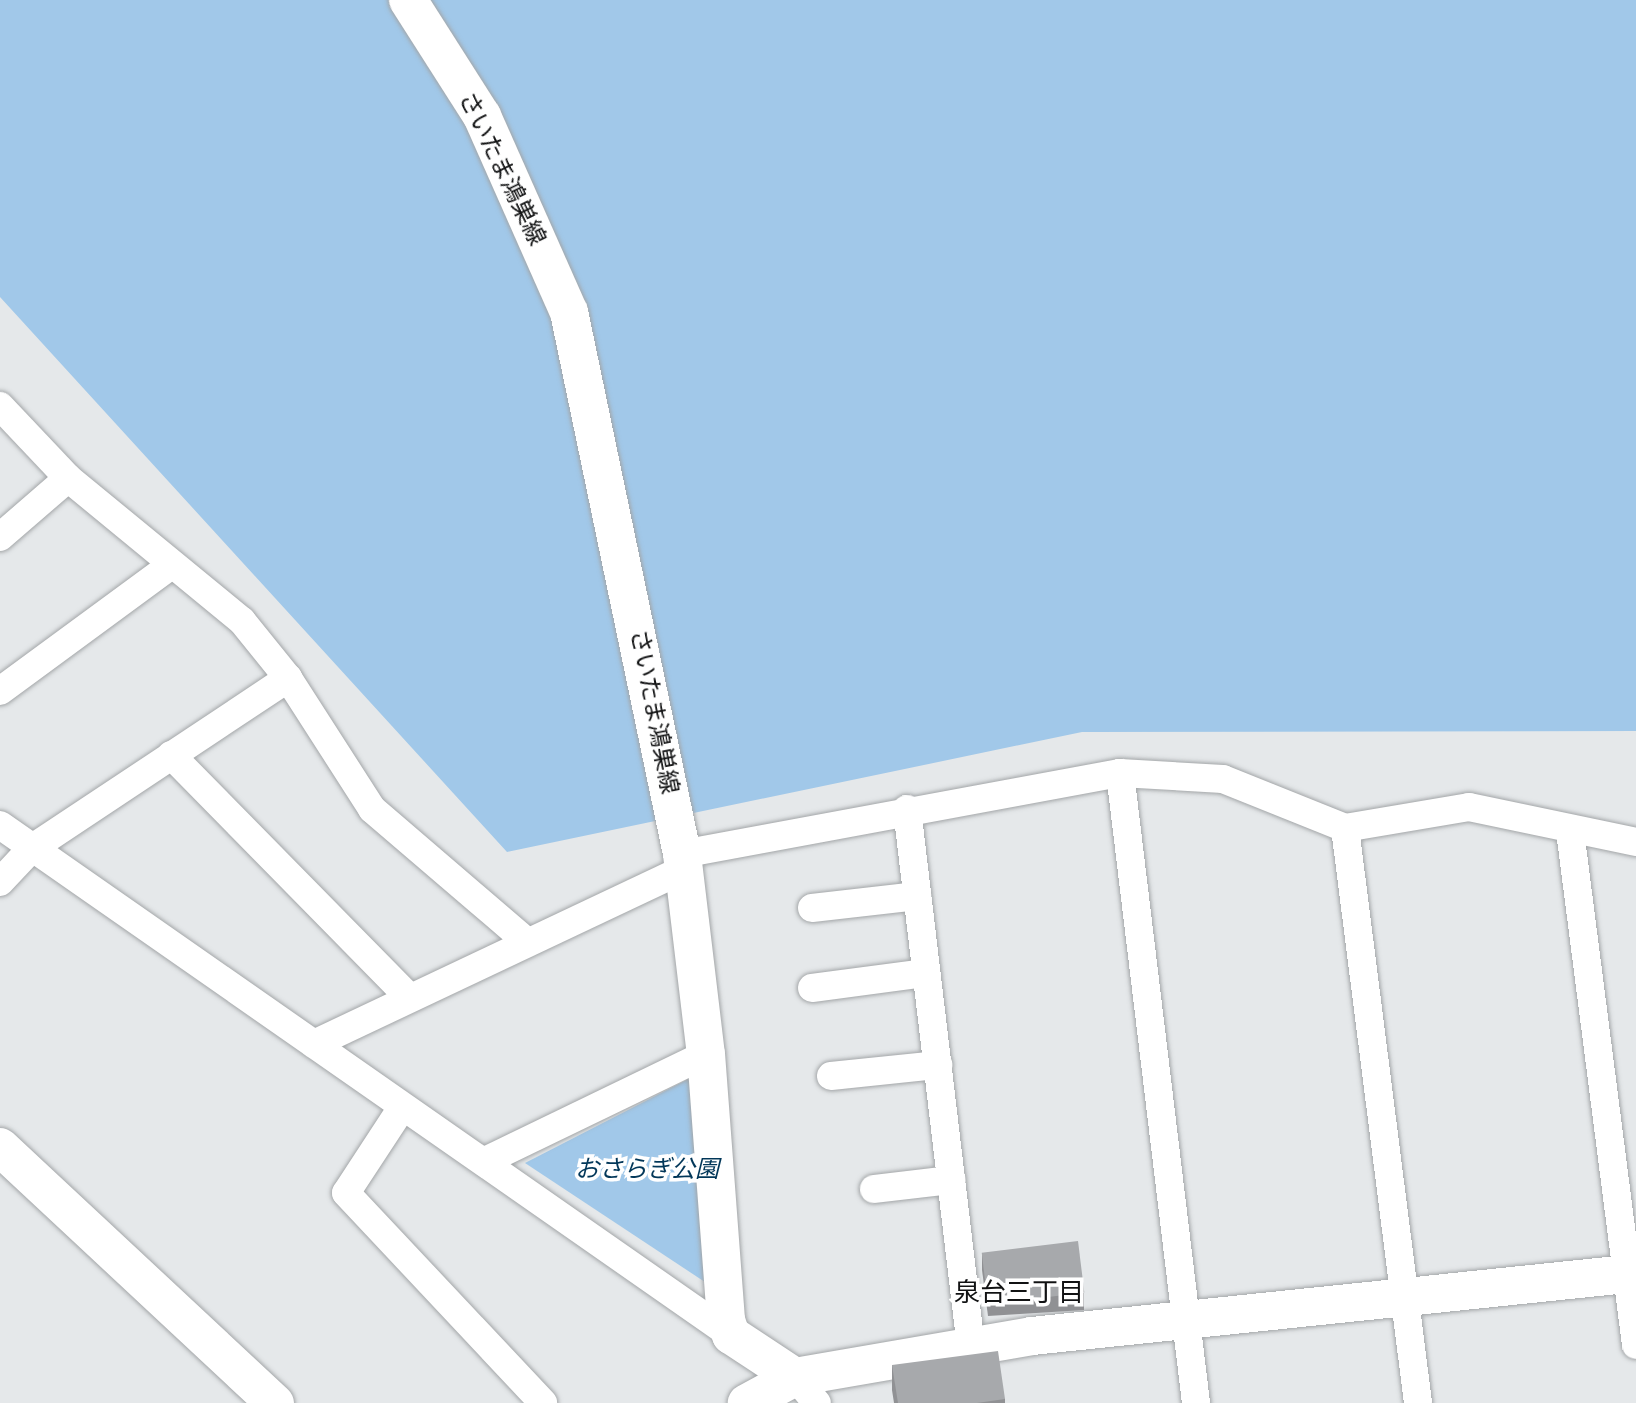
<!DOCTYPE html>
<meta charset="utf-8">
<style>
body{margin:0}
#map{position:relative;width:1636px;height:1403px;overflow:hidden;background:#e5e8ea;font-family:"Times New Roman","Noto Sans JP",serif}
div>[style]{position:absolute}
.green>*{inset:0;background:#a1c8e9}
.roads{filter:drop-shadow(0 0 2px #a3a6a8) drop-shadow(0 0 2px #a3a6a8)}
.street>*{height:28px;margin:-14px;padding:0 14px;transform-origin:14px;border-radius:14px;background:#fff}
.secondary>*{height:38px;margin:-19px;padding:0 19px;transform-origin:19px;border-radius:19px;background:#fff}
.primary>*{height:38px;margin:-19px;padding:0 19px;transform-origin:19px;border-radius:19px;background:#fff}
.wall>*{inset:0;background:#909194}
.building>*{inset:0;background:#a7a9ac;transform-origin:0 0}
span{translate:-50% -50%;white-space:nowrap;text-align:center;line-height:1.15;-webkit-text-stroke:7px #fff;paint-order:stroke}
.street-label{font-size:24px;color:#111213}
.park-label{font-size:24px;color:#023759;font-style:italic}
.neighbourhood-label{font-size:26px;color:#111213}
</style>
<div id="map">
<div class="green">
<i style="clip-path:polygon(0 0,1636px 0,1636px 731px,1082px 732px,507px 852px,0 297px)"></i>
<i style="clip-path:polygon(700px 1073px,720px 1292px,525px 1163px)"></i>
</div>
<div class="roads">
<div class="street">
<i style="left:0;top:406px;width:99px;rotate:46.6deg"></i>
<i style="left:68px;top:478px;width:225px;rotate:39.4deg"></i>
<i style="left:242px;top:621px;width:73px;rotate:51.1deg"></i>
<i style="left:288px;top:678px;width:156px;rotate:57.3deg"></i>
<i style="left:372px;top:809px;width:203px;rotate:40.6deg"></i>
<i style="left:0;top:537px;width:90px;rotate:-40.9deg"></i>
<i style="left:0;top:691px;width:211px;rotate:-36.3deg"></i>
<i style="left:171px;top:755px;width:337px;rotate:45.5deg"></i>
<i style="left:1120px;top:773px;width:635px;rotate:83.12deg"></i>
<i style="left:907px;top:809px;width:542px;rotate:83.22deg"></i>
<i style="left:0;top:825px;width:891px;rotate:34.9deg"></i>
<i style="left:1345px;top:828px;width:580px;rotate:82.76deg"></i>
<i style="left:1570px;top:831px;width:518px;rotate:82.68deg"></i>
<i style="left:682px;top:854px;width:445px;rotate:-10.5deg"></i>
<i style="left:1120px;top:773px;width:103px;rotate:3.3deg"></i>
<i style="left:1223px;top:779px;width:131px;rotate:21.9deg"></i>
<i style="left:1345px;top:828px;width:126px;rotate:-9.6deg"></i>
<i style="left:1469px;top:807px;width:171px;rotate:11.8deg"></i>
<i style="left:0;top:882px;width:45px;rotate:-46.8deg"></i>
<i style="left:31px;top:849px;width:309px;rotate:-33.6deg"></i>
<i style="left:812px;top:908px;width:106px;rotate:-6.5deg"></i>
<i style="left:812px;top:988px;width:115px;rotate:-7.5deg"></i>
<i style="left:314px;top:1044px;width:409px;rotate:-25.3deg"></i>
<i style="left:831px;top:1076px;width:108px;rotate:-5.9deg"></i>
<i style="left:401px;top:1109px;width:100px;rotate:123.2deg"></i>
<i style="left:346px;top:1193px;width:288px;rotate:46.8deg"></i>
<i style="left:485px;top:1161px;width:246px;rotate:-25.8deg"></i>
<i style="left:874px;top:1189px;width:78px;rotate:-6.7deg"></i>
<i style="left:795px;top:1377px;width:34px;rotate:50deg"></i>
</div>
<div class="secondary">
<i style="left:0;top:1147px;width:376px;rotate:43deg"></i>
<i style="left:795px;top:1377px;width:241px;rotate:-9.8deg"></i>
<i style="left:1032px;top:1336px;width:607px;rotate:-5.95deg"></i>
</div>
<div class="primary">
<i style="left:408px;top:0;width:138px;rotate:57.5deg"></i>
<i style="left:482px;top:116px;width:214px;rotate:66.1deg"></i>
<i style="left:569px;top:312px;width:554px;rotate:78.22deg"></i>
<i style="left:682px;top:854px;width:201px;rotate:83.2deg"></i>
<i style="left:706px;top:1054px;width:267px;rotate:85.7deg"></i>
<i style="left:726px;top:1320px;width:16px;rotate:72deg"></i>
<i style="left:731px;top:1335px;width:77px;rotate:33.3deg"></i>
<i style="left:795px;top:1377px;width:55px;rotate:151.6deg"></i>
</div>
</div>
<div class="wall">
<i style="clip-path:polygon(982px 1253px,1084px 1293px,1084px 1310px,988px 1316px,982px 1270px)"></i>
<i style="clip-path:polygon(892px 1365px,1005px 1399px,1005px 1403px,894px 1403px,892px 1390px)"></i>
</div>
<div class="building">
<i style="left:1078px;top:1241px;width:52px;height:97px;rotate:83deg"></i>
<i style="clip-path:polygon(998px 1351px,1005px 1399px,977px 1403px,898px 1403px,892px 1365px)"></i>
</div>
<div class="street-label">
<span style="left:502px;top:169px;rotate:64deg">さいたま鴻巣線</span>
<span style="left:654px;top:712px;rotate:79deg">さいたま鴻巣線</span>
</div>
<div class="park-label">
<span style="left:647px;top:1170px">おさらぎ公園</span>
</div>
<div class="neighbourhood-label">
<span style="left:1019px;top:1293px">泉台三丁目</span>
</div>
</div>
